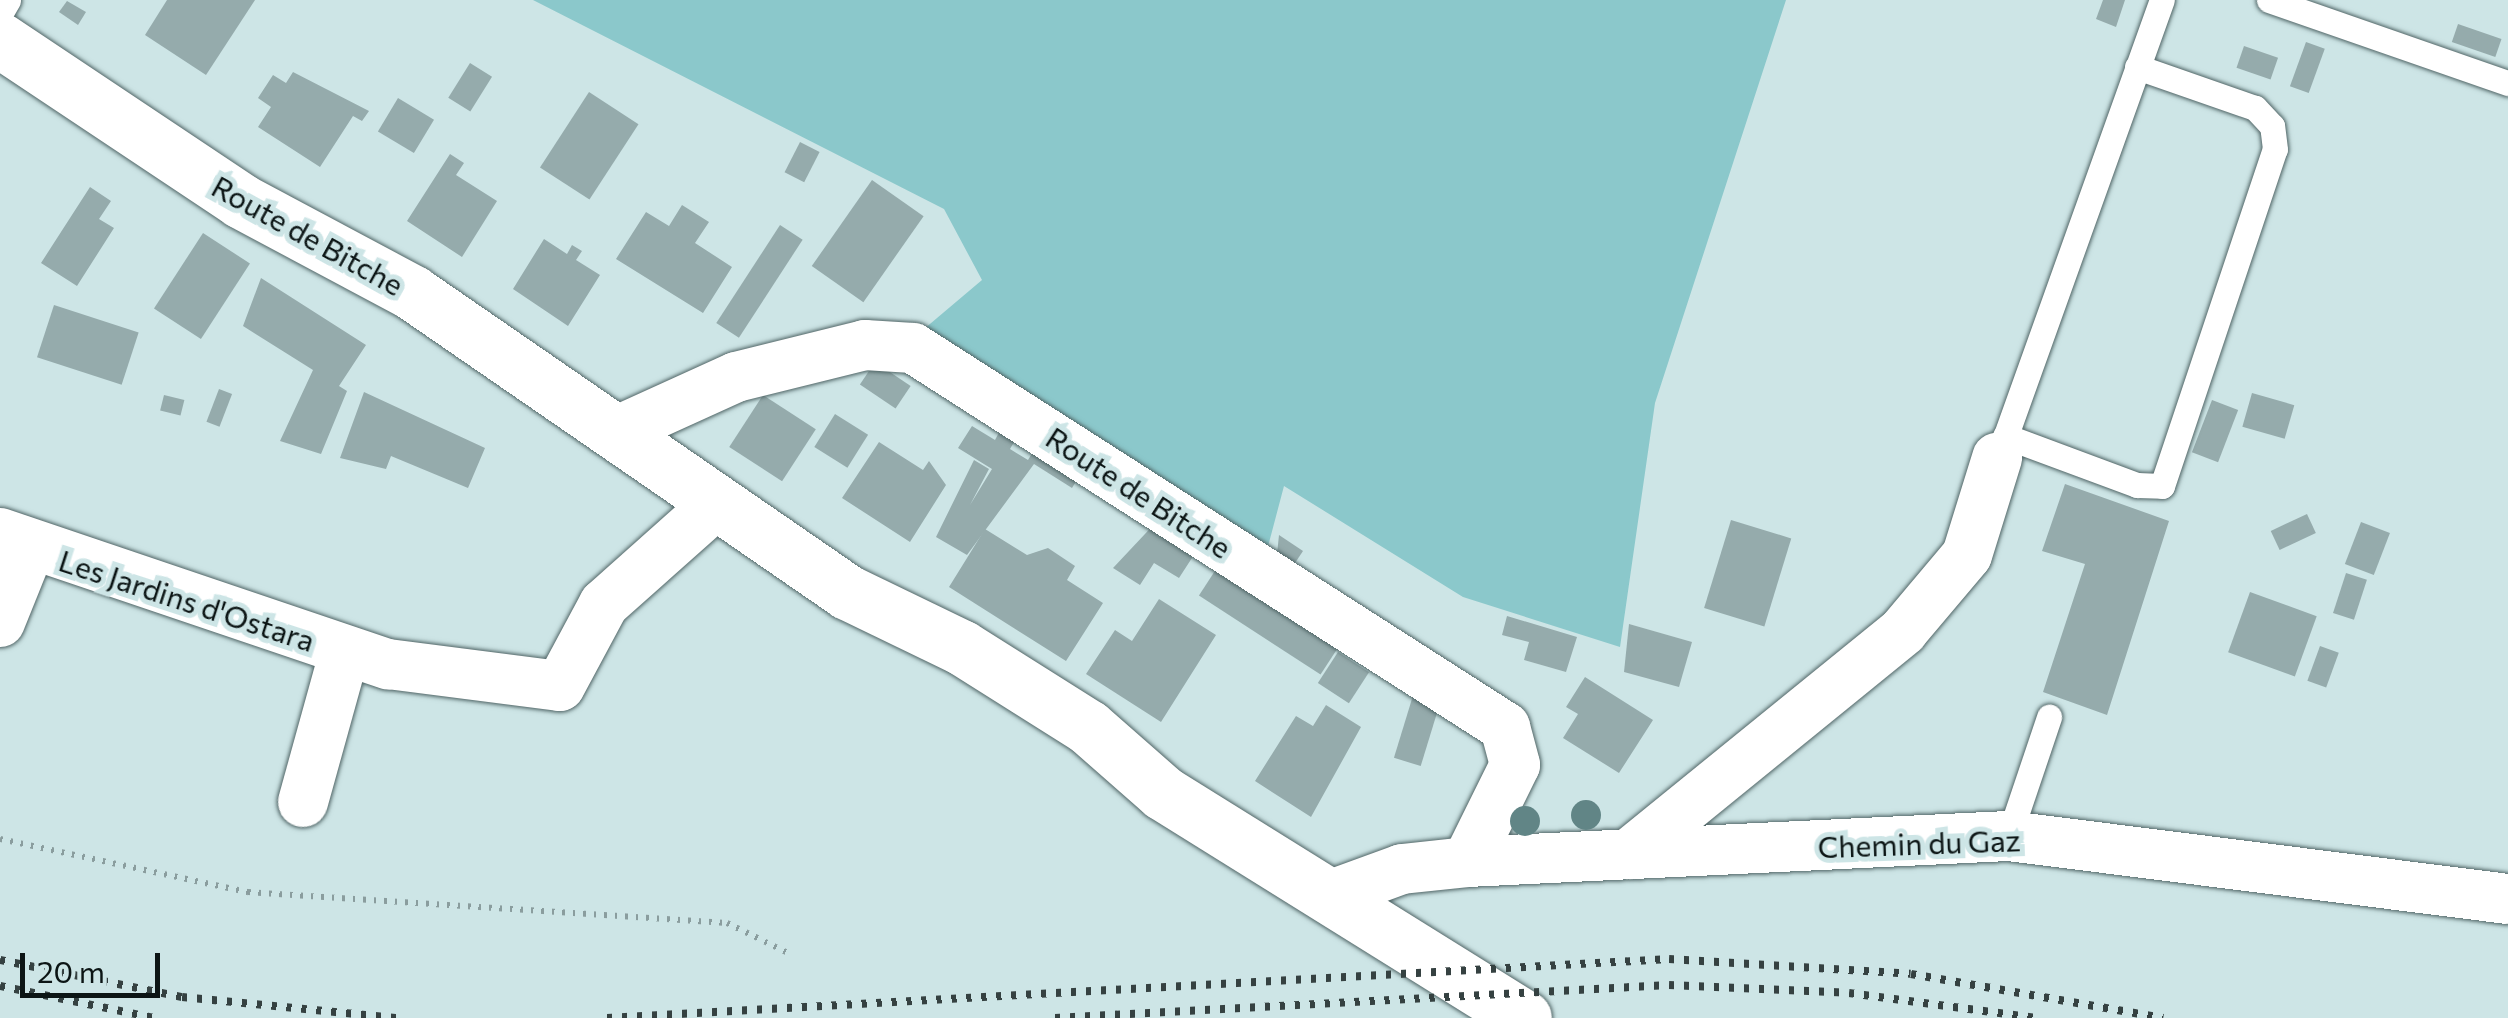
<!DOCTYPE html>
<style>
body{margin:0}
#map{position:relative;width:2508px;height:1018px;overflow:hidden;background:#cde5e6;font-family:Commissioner,sans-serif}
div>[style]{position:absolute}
.green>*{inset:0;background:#8bc8cb}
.building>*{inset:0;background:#95abac;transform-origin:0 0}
.path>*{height:6px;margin-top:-3px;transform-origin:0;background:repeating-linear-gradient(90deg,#8a9d9e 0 2.5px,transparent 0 10.5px)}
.roads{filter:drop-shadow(0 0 2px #506566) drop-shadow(0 0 2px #506566)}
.service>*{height:25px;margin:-12.5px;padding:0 12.5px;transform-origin:12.5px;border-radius:12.5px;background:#fff}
.minor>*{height:50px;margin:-25px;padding:0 25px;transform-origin:25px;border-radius:25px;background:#fff}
.primary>*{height:55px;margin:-27.5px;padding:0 27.5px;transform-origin:27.5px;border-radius:27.5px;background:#fff}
.rail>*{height:8px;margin-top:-4px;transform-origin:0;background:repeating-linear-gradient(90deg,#354141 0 5px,transparent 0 15px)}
.trees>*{width:30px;height:30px;margin:-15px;border-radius:50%;background:#618586}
span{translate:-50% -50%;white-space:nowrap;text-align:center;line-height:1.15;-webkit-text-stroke:10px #cde5e6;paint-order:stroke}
.street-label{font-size:30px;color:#0c1515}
.scale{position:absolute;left:20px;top:953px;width:140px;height:45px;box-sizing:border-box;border:5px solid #0c1515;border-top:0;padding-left:12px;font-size:30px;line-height:35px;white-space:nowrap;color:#0c1515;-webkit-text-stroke:8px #cde5e6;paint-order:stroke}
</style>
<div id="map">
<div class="green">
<i style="clip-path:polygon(533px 0,1786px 0,1655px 403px,1620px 647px,1463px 597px,1284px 486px,1266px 554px,924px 329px,982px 280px,944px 209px)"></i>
</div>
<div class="building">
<i style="clip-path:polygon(167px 0,255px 0,206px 75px,145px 35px)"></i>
<i style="clip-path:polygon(2103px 0,2125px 0,2116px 27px,2096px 19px)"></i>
<i style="clip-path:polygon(67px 1px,86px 12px,78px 25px,59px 12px)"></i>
<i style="left:2458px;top:24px;width:46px;height:19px;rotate:19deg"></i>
<i style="left:2306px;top:42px;width:20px;height:47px;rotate:20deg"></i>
<i style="left:2244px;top:46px;width:36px;height:23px;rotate:19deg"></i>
<i style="left:470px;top:63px;width:26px;height:41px;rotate:32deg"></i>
<i style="clip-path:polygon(293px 72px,369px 111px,362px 121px,353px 116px,320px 167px,258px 127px,271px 107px,258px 98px,273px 75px,286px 83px)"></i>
<i style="left:589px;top:92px;width:59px;height:90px;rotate:33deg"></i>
<i style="left:398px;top:98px;width:42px;height:39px;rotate:31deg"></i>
<i style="left:800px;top:142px;width:22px;height:34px;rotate:27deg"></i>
<i style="clip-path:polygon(450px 154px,464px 163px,456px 175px,497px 201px,462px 257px,407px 221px)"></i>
<i style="left:872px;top:180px;width:63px;height:105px;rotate:35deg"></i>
<i style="clip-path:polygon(90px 187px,111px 201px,99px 219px,114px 228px,77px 286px,41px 263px)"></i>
<i style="clip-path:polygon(682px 205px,709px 222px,695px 243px,732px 267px,703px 313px,616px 259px,646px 212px,669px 226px)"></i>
<i style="left:780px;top:225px;width:27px;height:117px;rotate:33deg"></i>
<i style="left:203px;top:233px;width:56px;height:90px;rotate:33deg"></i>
<i style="clip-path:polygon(544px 239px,567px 254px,572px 245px,582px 251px,576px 260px,600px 275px,568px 326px,513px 289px)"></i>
<i style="clip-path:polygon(261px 278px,366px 345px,339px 386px,347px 391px,321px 454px,280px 441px,313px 370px,243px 326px)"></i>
<i style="left:54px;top:305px;width:89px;height:55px;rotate:18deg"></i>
<i style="left:875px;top:362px;width:43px;height:27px;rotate:34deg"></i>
<i style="left:219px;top:389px;width:14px;height:35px;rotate:21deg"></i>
<i style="clip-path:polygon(364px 392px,485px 448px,468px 488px,391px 456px,386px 469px,340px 458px)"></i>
<i style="left:2252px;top:393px;width:44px;height:35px;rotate:16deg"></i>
<i style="left:164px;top:395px;width:21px;height:16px;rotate:14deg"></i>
<i style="left:763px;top:395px;width:63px;height:62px;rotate:33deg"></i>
<i style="left:2212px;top:400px;width:28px;height:56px;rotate:21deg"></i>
<i style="left:835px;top:414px;width:39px;height:39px;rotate:32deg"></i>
<i style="clip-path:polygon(972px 426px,995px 440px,1002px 427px,1017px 437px,1010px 449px,1028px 460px,1039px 442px,1083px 470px,1072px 488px,1034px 464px,967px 555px,936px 537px,974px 460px,989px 469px,970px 505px,992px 469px,958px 448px)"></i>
<i style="clip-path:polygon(879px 442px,923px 470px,929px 461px,946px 485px,910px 542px,842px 498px)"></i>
<i style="clip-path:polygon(2065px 484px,2169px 521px,2107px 715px,2043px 692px,2085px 564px,2042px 551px)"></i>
<i style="left:2307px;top:514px;width:21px;height:40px;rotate:65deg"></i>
<i style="clip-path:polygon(1160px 518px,1201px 544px,1179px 578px,1154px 563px,1140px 585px,1113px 568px)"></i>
<i style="left:1731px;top:520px;width:63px;height:92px;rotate:17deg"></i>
<i style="left:2361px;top:522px;width:31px;height:45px;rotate:21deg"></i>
<i style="clip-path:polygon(985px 529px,1027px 555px,1048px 548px,1075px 566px,1067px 580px,1103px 603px,1066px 661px,949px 587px)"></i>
<i style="clip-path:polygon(1279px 535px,1303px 551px,1289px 572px,1276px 564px)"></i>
<i style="left:1224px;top:557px;width:145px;height:46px;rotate:33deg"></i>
<i style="left:2346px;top:573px;width:22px;height:42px;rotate:18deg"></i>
<i style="left:2250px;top:592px;width:71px;height:64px;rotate:20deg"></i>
<i style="clip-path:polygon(1159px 599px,1216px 635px,1161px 722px,1086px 674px,1115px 630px,1132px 641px)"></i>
<i style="clip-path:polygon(1507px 616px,1577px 637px,1566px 672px,1524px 660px,1529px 642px,1502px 635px)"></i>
<i style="clip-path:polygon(1629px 624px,1692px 642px,1679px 687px,1624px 672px)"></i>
<i style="left:2320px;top:646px;width:20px;height:37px;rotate:20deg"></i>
<i style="left:1338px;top:652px;width:37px;height:37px;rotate:33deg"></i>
<i style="clip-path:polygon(1585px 677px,1653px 720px,1619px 773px,1563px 738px,1578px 714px,1566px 707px)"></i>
<i style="left:1415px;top:689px;width:28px;height:72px;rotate:17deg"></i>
<i style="clip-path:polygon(1326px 705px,1361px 727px,1311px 817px,1255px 781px,1296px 716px,1313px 726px)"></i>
</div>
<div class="path">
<i style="left:0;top:839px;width:254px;rotate:12.1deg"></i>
<i style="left:248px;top:892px;width:480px;rotate:3.7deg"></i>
<i style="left:727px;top:923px;width:70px;rotate:26.2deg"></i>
</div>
<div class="roads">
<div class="service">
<i style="left:2269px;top:0;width:253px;rotate:19.2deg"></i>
<i style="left:0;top:14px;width:16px;rotate:-60deg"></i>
<i style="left:2005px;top:436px;width:141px;rotate:20.4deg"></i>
<i style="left:2137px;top:485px;width:25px;rotate:2deg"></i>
<i style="left:2162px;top:486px;width:355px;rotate:-71.5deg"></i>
<i style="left:2275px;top:149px;width:23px;rotate:-97deg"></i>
<i style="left:2272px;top:126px;width:25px;rotate:-133deg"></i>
<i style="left:2255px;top:108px;width:125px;rotate:-160.8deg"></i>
<i style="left:2001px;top:449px;width:477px;rotate:-70.3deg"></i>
<i style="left:2009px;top:836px;width:126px;rotate:-71.4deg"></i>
</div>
<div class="minor">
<i style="left:615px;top:432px;width:133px;rotate:-24.4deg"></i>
<i style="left:736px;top:377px;width:133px;rotate:-13.9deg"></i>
<i style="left:865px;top:345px;width:48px;rotate:3.6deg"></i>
<i style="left:913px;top:348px;width:703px;rotate:32.63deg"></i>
<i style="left:1505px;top:727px;width:39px;rotate:75deg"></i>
<i style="left:1515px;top:765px;width:108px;rotate:116.3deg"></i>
<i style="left:0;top:533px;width:410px;rotate:18.7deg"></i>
<i style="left:388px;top:664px;width:173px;rotate:7.3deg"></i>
<i style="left:560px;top:686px;width:93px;rotate:-61.8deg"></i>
<i style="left:604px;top:604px;width:149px;rotate:-41.7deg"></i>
<i style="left:0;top:622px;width:78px;rotate:-68.1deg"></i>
<i style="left:303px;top:802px;width:157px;rotate:-74.5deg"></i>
<i style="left:1629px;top:854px;width:353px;rotate:-39.1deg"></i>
<i style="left:1903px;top:631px;width:99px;rotate:-49.9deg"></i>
<i style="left:1967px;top:555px;width:102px;rotate:-72.8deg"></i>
<i style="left:1331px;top:895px;width:76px;rotate:-20.1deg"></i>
<i style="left:1402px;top:869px;width:65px;rotate:-6.1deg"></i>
<i style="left:1467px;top:862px;width:543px;rotate:-2.75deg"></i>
<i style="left:2009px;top:836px;width:503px;rotate:7.2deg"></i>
</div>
<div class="primary">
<i style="left:0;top:40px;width:290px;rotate:33.7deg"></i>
<i style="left:241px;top:201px;width:195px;rotate:28.1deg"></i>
<i style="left:413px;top:293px;width:527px;rotate:34.56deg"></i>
<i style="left:847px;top:592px;width:127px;rotate:25.8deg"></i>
<i style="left:961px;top:647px;width:150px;rotate:32.2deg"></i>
<i style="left:1088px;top:727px;width:100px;rotate:41.3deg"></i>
<i style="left:1163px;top:793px;width:425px;rotate:31.9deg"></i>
</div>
</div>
<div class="rail">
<i style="left:0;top:960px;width:186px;rotate:11.5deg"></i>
<i style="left:182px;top:997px;width:217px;rotate:5.6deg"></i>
<i style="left:0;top:986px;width:157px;rotate:11.7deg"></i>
<i style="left:607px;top:1018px;width:1064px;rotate:-3.18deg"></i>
<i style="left:1669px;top:959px;width:242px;rotate:3.5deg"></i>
<i style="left:1911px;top:974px;width:256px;rotate:9.9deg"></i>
<i style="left:1055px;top:1018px;width:615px;rotate:-3.08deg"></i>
<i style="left:1669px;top:985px;width:180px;rotate:2.5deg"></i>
<i style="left:1849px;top:993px;width:189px;rotate:7.6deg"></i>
</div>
<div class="trees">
<i style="left:1586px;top:815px"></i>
<i style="left:1525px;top:821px"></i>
</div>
<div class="street-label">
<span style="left:308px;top:235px;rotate:29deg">Route de Bitche</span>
<span style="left:1139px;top:492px;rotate:33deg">Route de Bitche</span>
<span style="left:187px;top:600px;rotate:18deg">Les Jardins d'Ostara</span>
<span style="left:1919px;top:843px;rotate:-2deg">Chemin du Gaz</span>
</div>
<div class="scale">20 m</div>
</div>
